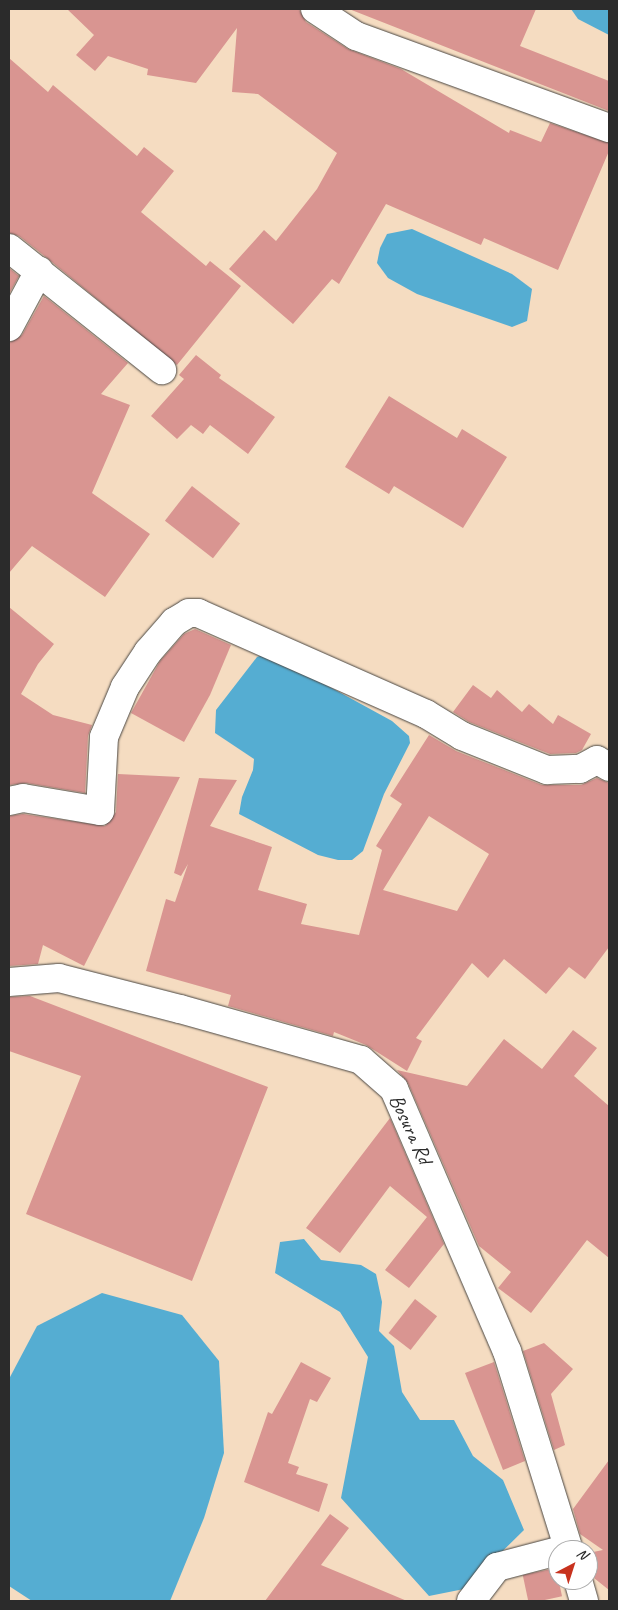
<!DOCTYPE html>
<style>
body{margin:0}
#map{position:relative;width:618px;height:1610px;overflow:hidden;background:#f5dcc1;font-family:Caveat,sans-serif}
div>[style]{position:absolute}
.water>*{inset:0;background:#55add2}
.building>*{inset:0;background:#d99591;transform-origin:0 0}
.roads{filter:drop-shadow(0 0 1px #494642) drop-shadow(0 0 1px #494642)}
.minor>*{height:28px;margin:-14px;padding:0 14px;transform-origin:14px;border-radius:14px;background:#fff}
span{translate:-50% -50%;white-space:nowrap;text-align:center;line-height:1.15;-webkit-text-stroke:4px #fff;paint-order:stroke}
.street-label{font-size:21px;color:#2b2b2b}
.frame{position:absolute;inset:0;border:10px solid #2b2b2b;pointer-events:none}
.north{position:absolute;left:548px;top:1540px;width:50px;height:50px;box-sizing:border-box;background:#fff;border:1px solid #aaa;border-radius:50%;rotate:40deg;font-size:14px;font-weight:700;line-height:20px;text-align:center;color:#2b2b2b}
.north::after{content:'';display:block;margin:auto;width:18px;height:22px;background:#c8321e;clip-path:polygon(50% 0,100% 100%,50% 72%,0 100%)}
</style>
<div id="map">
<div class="water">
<i style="clip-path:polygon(571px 9px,609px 9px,609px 35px,578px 19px)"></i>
<i style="clip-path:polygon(412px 229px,512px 274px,532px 289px,527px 321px,512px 327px,417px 294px,388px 278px,377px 263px,380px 248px,387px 234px)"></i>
<i style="clip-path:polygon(262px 655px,277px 658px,392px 721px,409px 736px,410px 743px,384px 794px,363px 851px,352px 860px,338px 860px,318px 855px,239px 814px,242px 797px,253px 770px,254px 759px,215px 733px,216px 710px,257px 657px)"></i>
<i style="clip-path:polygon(304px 1239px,321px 1260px,361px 1265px,376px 1274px,382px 1302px,379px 1331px,394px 1346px,402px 1392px,420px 1420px,454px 1420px,473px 1456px,503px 1480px,524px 1530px,464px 1589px,429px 1596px,341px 1498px,368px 1357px,340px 1312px,275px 1273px,280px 1242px)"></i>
<i style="clip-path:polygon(102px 1293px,182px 1315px,219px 1361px,224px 1453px,204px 1518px,170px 1601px,32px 1601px,9px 1586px,9px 1379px,37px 1326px)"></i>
</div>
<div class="building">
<i style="clip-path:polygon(67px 9px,299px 9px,306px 22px,348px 49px,401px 69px,509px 133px,510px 130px,541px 142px,550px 123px,609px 143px,609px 151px,558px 270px,484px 238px,481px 245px,386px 204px,339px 284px,332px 279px,293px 324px,229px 269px,264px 230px,276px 241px,317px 189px,337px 153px,258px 94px,232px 92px,237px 28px,196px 83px,147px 75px,148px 69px,108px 56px,95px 71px,76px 55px,94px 35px)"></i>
<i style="clip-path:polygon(349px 9px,536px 9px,520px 46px,609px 81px,609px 111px)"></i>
<i style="clip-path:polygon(9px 58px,48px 92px,53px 85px,137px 156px,144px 147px,174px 171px,141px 212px,206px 266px,210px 261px,241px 286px,177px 365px,47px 258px,19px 236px,9px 233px)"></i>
<i style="clip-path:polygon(9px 268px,19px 276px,9px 294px)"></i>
<i style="clip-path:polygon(44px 296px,128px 363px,101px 394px,130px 405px,92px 493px,150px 534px,105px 597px,32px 546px,9px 573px,9px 343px,22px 335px)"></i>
<i style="clip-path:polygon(196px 355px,221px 375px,219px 378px,275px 417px,248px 454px,210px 425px,203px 434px,191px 425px,177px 439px,151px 416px,184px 379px,179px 375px)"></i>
<i style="clip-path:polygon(389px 396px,457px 438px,462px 429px,507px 457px,463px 528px,394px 486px,389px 494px,345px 467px)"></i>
<i style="left:192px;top:486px;width:61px;height:44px;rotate:38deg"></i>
<i style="clip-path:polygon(9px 607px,54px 644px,38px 664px,21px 694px,53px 715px,92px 725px,88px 736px,85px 793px,26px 783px,9px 785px)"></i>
<i style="clip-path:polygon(195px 629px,231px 645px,210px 695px,184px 742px,131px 713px,160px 661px,184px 634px)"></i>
<i style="clip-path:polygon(473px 685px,491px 698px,497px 690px,522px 712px,529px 704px,553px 724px,558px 715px,591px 734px,582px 750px,576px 753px,550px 754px,469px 722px,453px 712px)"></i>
<i style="clip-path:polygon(evenodd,429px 735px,456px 751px,542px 785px,581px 785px,597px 778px,609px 783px,609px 947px,585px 979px,569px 967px,546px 994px,504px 959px,488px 978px,472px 963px,416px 1038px,422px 1041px,407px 1071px,366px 1045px,334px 1032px,333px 1036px,228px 1006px,231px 995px,146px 971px,166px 899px,175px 902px,188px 864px,181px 876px,174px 873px,199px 778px,237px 780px,210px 826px,272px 847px,258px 890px,307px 904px,301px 924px,359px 935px,382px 850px,376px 846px,402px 804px,390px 796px,429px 735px,429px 816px,489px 854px,457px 911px,383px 890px,429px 816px)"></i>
<i style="clip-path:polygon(118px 774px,180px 777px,84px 966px,43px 945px,38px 964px,9px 966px,9px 816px,23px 814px,105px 826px,116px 812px)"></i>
<i style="clip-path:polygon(30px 996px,268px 1087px,192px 1281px,26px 1214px,81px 1076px,9px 1051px,9px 997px)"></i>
<i style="clip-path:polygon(573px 1030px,597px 1048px,574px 1076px,609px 1106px,609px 1258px,587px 1240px,531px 1313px,498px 1288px,511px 1272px,479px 1246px,408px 1083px,397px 1070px,467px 1086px,504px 1039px,542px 1069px)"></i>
<i style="clip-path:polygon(390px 1118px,444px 1244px,409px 1288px,385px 1270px,427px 1217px,390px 1186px,340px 1253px,306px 1228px)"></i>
<i style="left:415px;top:1299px;width:28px;height:43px;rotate:38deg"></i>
<i style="clip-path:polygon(544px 1343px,573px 1369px,551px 1394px,565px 1445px,554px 1450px,523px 1351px)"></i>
<i style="clip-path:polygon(301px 1362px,331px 1378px,317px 1402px,310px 1399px,288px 1463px,299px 1467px,296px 1474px,328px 1484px,319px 1512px,244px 1482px,268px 1412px,272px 1414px)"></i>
<i style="clip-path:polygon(494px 1362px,525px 1461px,503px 1470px,465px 1373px)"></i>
<i style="clip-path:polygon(609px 1460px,609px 1590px,594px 1578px,588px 1568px,588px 1553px,603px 1550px,580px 1534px,573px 1509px)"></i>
<i style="clip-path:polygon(330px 1514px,349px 1528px,321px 1565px,407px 1601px,265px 1601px)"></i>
<i style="left:556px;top:1568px;width:29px;height:34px;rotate:78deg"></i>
</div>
<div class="roads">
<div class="minor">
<i style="left:315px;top:9px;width:49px;rotate:33.4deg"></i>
<i style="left:356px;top:36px;width:269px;rotate:20deg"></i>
<i style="left:9px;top:248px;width:196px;rotate:38.6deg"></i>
<i style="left:9px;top:327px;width:64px;rotate:-61.8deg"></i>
<i style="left:9px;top:801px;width:14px;rotate:-12deg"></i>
<i style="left:23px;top:798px;width:78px;rotate:9.6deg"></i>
<i style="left:100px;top:811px;width:74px;rotate:-86.9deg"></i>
<i style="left:104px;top:737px;width:54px;rotate:-67.2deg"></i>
<i style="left:125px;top:687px;width:42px;rotate:-56.7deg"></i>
<i style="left:148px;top:652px;width:40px;rotate:-49deg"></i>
<i style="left:174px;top:622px;width:17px;rotate:-31deg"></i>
<i style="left:189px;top:613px;width:9px"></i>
<i style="left:198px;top:613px;width:249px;rotate:23.9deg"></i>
<i style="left:426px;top:714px;width:42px;rotate:31.4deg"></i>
<i style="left:462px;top:736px;width:92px;rotate:21.8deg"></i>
<i style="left:547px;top:770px;width:33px;rotate:-2deg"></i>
<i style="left:580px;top:769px;width:19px;rotate:-28deg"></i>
<i style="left:597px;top:760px;width:14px;rotate:30deg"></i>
<i style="left:9px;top:982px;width:50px;rotate:-4.6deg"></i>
<i style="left:59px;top:978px;width:125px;rotate:14.4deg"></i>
<i style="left:180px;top:1009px;width:188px;rotate:15.7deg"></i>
<i style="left:361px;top:1060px;width:44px;rotate:41.3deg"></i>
<i style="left:394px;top:1089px;width:285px;rotate:66.7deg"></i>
<i style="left:507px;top:1351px;width:208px;rotate:72.7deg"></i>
<i style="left:578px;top:1580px;width:22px;rotate:74deg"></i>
<i style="left:471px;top:1601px;width:43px;rotate:-52.6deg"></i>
<i style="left:497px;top:1567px;width:63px;rotate:-14.7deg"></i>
</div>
</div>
<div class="street-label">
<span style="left:411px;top:1129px;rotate:65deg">Bosura Rd</span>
</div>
<div class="frame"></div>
<div class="north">N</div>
</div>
